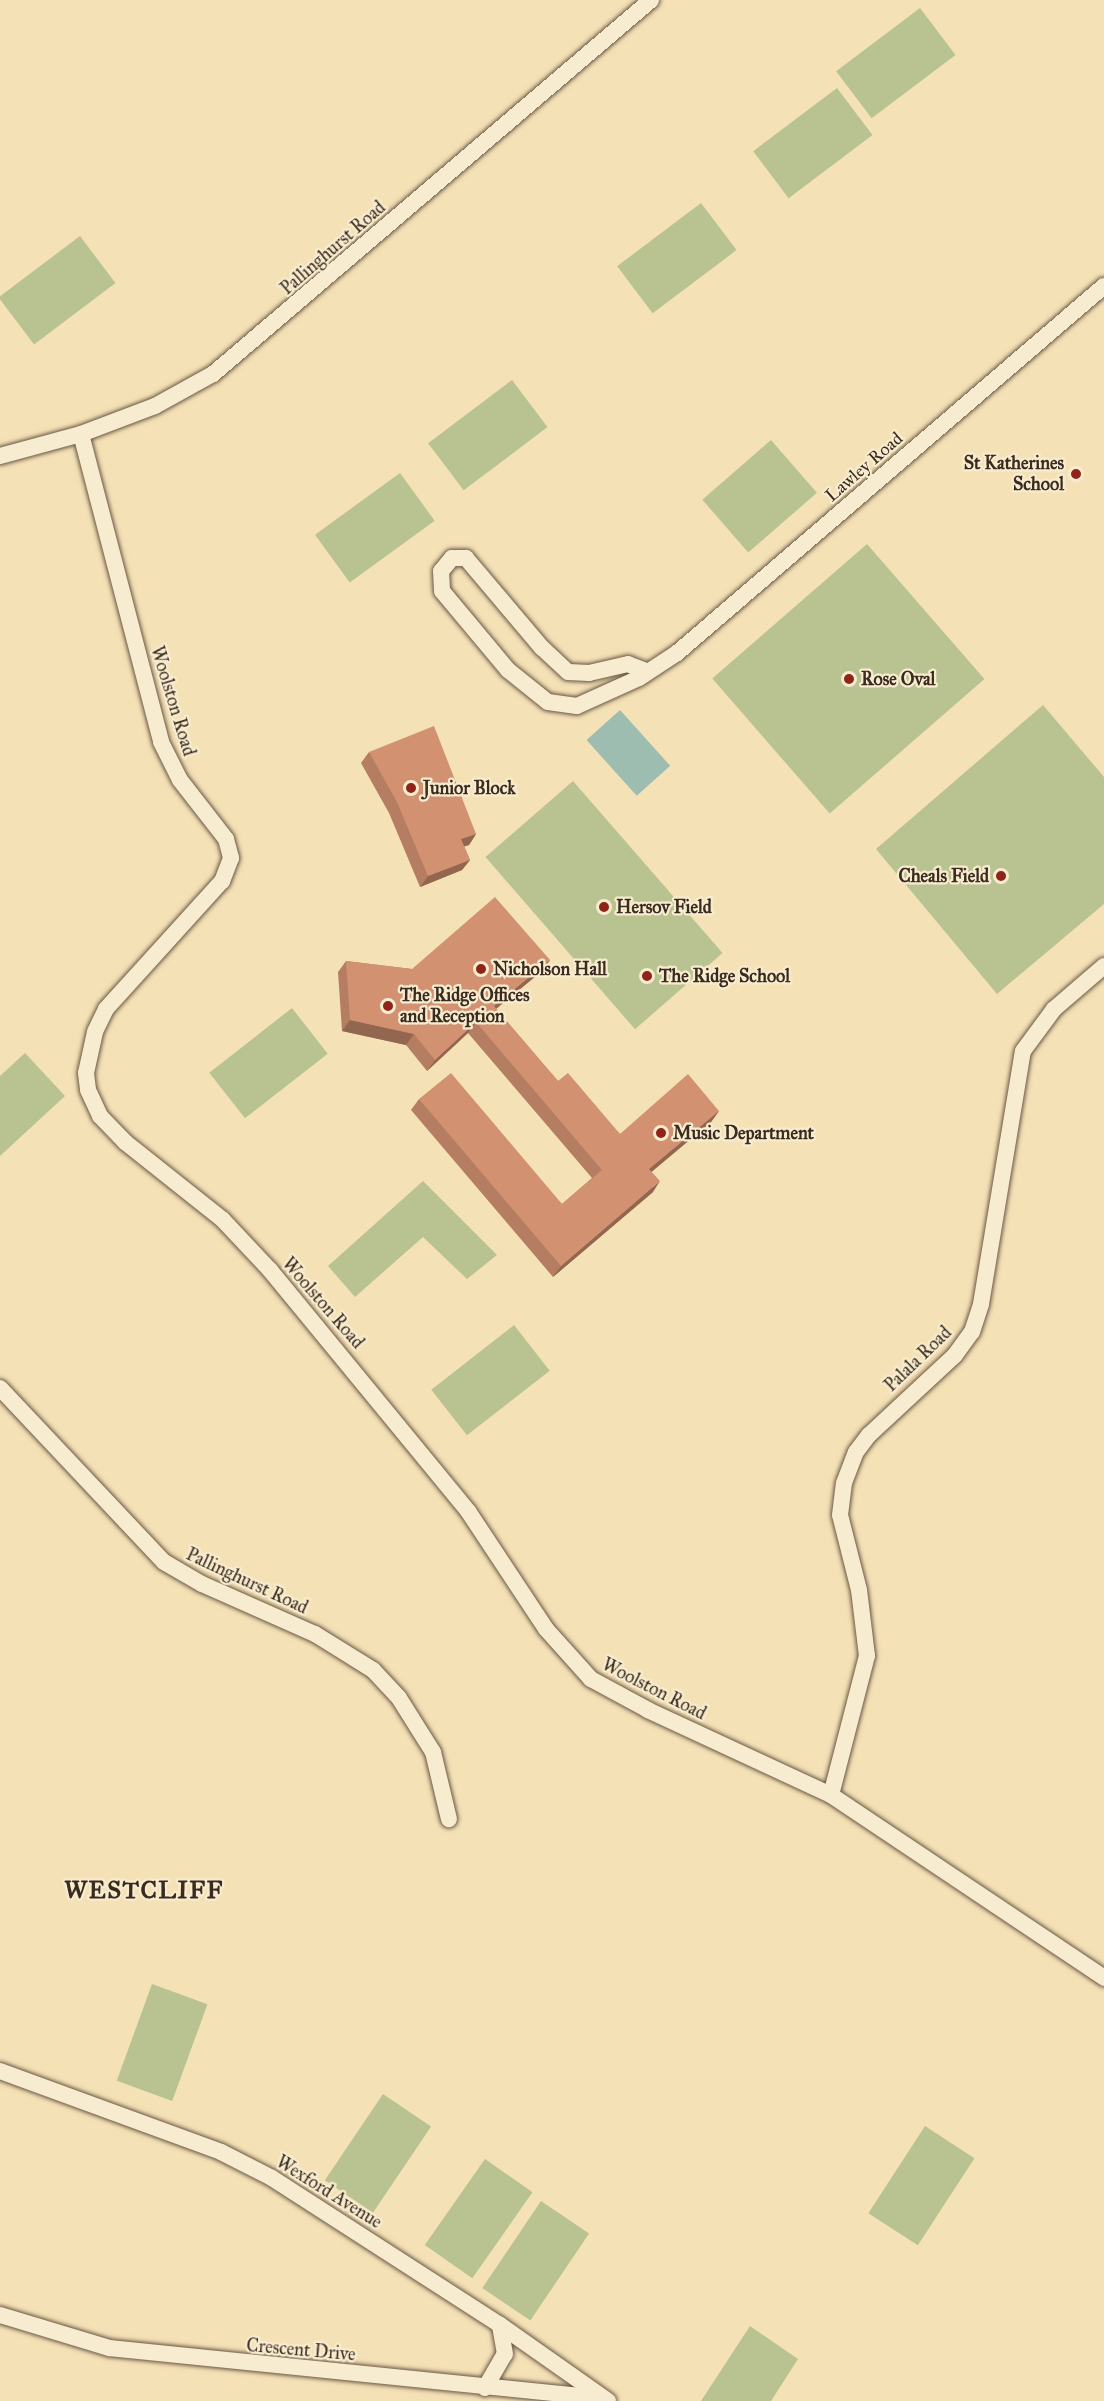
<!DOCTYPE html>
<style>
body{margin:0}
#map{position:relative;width:1104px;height:2401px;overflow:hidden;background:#f5e1b6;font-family:"IM FELL Great Primer",serif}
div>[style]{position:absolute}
.green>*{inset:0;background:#b8c391;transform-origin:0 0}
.water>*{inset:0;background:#9cbdb0;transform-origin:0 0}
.roads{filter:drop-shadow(0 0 2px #695844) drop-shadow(0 0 2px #695844)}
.minor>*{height:16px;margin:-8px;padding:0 8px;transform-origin:8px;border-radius:8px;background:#f8ecd0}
.wall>*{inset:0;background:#b57e62}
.shaded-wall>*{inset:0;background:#936650}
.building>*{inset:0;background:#d29272}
.dots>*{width:16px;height:16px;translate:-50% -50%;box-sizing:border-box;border:3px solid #f8ecd0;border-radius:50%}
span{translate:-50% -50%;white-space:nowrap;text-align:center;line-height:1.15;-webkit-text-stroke:4.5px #f8ecd0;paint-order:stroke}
.street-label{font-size:18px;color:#3a2b1e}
.poi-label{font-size:18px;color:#3a2b1e;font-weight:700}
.right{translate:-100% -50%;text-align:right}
.left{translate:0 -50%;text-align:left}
.district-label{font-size:24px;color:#3a2b1e;font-weight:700;letter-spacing:1.5px}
</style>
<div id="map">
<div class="green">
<i style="left:920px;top:8px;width:59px;height:105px;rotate:53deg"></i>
<i style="left:837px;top:88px;width:59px;height:105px;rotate:53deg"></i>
<i style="left:701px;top:203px;width:59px;height:105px;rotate:53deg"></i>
<i style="left:80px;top:236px;width:59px;height:102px;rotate:53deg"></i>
<i style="left:512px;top:380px;width:59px;height:105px;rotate:53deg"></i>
<i style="left:771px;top:440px;width:70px;height:91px;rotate:49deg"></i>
<i style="left:400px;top:473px;width:59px;height:105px;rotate:54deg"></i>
<i style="left:867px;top:544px;width:179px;height:205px;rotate:49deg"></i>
<i style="clip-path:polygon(1043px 705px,1104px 777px,1104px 904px,997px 994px,876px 849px)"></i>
<i style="left:573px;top:781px;width:228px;height:116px;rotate:49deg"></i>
<i style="left:292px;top:1008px;width:58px;height:105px;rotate:52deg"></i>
<i style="clip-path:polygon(25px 1053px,65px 1096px,0 1156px,0 1076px)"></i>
<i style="clip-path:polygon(423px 1181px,497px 1255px,467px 1279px,423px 1237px,355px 1297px,328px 1266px)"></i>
<i style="left:514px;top:1325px;width:58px;height:105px;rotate:52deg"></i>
<i style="left:152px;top:1984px;width:59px;height:103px;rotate:20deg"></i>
<i style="left:383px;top:2094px;width:58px;height:104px;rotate:34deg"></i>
<i style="left:925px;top:2126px;width:59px;height:104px;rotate:33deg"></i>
<i style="left:485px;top:2159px;width:58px;height:105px;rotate:35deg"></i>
<i style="left:541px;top:2201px;width:58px;height:105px;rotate:34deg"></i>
<i style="clip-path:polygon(750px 2326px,798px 2359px,771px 2401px,701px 2401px)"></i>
</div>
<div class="water">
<i style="left:620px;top:710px;width:75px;height:45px;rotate:48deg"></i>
</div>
<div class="roads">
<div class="minor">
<i style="left:81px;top:434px;width:318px;rotate:75.4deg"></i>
<i style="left:161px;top:742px;width:42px;rotate:63.4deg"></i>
<i style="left:180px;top:780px;width:75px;rotate:52.1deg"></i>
<i style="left:226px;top:839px;width:20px;rotate:75deg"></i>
<i style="left:231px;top:858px;width:25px;rotate:111deg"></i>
<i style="left:222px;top:881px;width:173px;rotate:132.2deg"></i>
<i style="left:106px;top:1009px;width:25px;rotate:116deg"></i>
<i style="left:95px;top:1032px;width:42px;rotate:102.4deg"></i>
<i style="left:86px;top:1073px;width:17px;rotate:83deg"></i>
<i style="left:88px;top:1090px;width:29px;rotate:65deg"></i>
<i style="left:100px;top:1116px;width:36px;rotate:46deg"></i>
<i style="left:125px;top:1142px;width:125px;rotate:38.5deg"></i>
<i style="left:223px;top:1220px;width:69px;rotate:46.8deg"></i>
<i style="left:270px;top:1270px;width:312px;rotate:50.6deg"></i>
<i style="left:468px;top:1511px;width:141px;rotate:56.5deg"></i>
<i style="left:546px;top:1629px;width:67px;rotate:48deg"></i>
<i style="left:591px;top:1679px;width:65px;rotate:28.5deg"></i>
<i style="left:648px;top:1710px;width:202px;rotate:24.9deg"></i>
<i style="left:831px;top:1795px;width:329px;rotate:33.8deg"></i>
<i style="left:0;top:456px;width:84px;rotate:-15.2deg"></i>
<i style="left:81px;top:434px;width:79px;rotate:-20.7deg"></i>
<i style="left:155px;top:406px;width:66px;rotate:-28.9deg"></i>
<i style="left:213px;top:374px;width:576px;rotate:-40.49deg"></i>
<i style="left:646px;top:671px;width:19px;rotate:-159deg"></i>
<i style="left:628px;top:664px;width:40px;rotate:167deg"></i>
<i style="left:589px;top:673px;width:21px;rotate:-177deg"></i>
<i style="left:568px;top:672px;width:35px;rotate:-137deg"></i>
<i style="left:542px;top:648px;width:118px;rotate:-130.2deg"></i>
<i style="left:466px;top:558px;width:14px;rotate:180deg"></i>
<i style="left:452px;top:558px;width:17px;rotate:130deg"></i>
<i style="left:441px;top:571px;width:20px;rotate:87deg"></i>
<i style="left:442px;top:591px;width:103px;rotate:50.1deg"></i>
<i style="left:508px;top:670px;width:51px;rotate:38.7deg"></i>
<i style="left:548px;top:702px;width:29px;rotate:8deg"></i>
<i style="left:577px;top:706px;width:68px;rotate:-24.3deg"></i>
<i style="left:639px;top:678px;width:45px;rotate:-33.3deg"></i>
<i style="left:677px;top:653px;width:563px;rotate:-40.68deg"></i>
<i style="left:0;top:1388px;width:239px;rotate:46.7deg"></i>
<i style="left:164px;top:1562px;width:44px;rotate:30.1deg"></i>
<i style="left:202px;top:1584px;width:124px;rotate:23.9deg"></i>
<i style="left:315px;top:1634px;width:68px;rotate:31.8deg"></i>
<i style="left:373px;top:1670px;width:38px;rotate:47deg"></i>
<i style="left:399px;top:1698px;width:64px;rotate:57.8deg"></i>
<i style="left:433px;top:1752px;width:69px;rotate:76.6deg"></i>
<i style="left:831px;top:1795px;width:144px;rotate:-75.5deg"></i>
<i style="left:867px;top:1656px;width:66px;rotate:-96.9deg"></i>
<i style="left:859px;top:1590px;width:77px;rotate:-104.2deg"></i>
<i style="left:840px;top:1515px;width:32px;rotate:-83deg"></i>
<i style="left:844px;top:1483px;width:33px;rotate:-69deg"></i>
<i style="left:856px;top:1452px;width:21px;rotate:-53deg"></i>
<i style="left:869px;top:1435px;width:117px;rotate:-42.9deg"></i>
<i style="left:955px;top:1355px;width:29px;rotate:-54deg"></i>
<i style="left:972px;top:1332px;width:29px;rotate:-72deg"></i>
<i style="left:981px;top:1304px;width:256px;rotate:-80.6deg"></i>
<i style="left:1023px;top:1051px;width:52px;rotate:-53.6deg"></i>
<i style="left:1054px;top:1009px;width:66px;rotate:-40.7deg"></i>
<i style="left:0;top:2071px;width:235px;rotate:20.1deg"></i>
<i style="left:221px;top:2152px;width:57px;rotate:27deg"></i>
<i style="left:272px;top:2178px;width:271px;rotate:32.8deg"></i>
<i style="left:500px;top:2325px;width:132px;rotate:35.1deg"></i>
<i style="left:0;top:2315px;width:114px;rotate:16.8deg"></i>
<i style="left:109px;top:2348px;width:496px;rotate:5.8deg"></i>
<i style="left:485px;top:2388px;width:39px;rotate:-60deg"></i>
<i style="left:505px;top:2354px;width:29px;rotate:-100deg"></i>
</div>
</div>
<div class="wall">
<i style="clip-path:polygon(369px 752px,476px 834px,469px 845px,464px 846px,470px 860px,462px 870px,420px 887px,389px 813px,361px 763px)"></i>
<i style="clip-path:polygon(550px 960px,542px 971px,496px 1009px,558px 1081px,620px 1134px,719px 1111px,711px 1122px,652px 1171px,653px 1192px,553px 1277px,411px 1110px,419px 1099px,562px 1204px,592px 1178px,468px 1033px,427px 1071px,406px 1045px,342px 1031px,338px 972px,346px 961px,412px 969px)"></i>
</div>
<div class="shaded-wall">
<i style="clip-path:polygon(476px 834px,469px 845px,453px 850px,461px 839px)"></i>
<i style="clip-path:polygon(470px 860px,462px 870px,420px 887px,428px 876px)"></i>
<i style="clip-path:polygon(550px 960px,542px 971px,486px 1017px,494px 1006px)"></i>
<i style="clip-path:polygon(350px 1020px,414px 1034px,406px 1045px,342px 1031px)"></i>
<i style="clip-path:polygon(476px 1022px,468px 1033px,427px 1071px,435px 1060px)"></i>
<i style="clip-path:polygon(719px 1111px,711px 1122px,642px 1180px,649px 1169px)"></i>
<i style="clip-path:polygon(660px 1181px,653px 1192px,553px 1277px,561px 1266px)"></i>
</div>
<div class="building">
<i style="clip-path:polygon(434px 726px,476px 834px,461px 839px,470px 860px,428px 876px,397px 802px,369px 752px)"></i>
<i style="clip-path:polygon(495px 897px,550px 960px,494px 1006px,558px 1081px,568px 1073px,620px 1134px,688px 1074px,719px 1111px,649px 1169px,660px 1181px,561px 1266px,419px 1099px,451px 1073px,562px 1204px,602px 1170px,476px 1022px,435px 1060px,414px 1034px,350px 1020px,346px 961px,412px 969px)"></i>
</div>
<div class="dots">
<i style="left:1076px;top:474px;background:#8f2418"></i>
<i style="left:849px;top:679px;background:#8f2418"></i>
<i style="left:411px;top:788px;background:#8f2418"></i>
<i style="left:1001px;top:876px;background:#8f2418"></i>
<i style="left:604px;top:907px;background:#8f2418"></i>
<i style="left:481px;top:969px;background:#8f2418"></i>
<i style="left:647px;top:976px;background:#8f2418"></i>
<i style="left:388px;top:1006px;background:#8f2418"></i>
<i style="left:661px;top:1133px;background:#8f2418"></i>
</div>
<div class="street-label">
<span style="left:333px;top:248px;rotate:-41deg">Pallinghurst Road</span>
<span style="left:864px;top:467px;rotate:-41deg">Lawley Road</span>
<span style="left:173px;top:701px;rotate:73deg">Woolston Road</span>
<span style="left:323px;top:1303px;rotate:49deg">Woolston Road</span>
<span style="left:918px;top:1359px;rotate:-44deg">Palala Road</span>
<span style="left:247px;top:1581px;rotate:25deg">Pallinghurst Road</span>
<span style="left:654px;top:1689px;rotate:27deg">Woolston Road</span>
<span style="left:329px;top:2192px;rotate:32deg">Wexford Avenue</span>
<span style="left:301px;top:2350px;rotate:5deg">Crescent Drive</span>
</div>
<div class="poi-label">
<span class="right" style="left:1064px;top:474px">St Katherines<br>School</span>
<span class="left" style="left:861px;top:679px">Rose Oval</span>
<span class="left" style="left:423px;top:788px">Junior Block</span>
<span class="right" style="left:989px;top:876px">Cheals Field</span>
<span class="left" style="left:616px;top:907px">Hersov Field</span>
<span class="left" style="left:493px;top:969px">Nicholson Hall</span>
<span class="left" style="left:659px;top:976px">The Ridge School</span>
<span class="left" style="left:400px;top:1006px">The Ridge Offices<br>and Reception</span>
<span class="left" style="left:673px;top:1133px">Music Department</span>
</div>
<div class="district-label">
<span style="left:144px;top:1891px">WESTCLIFF</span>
</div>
</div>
